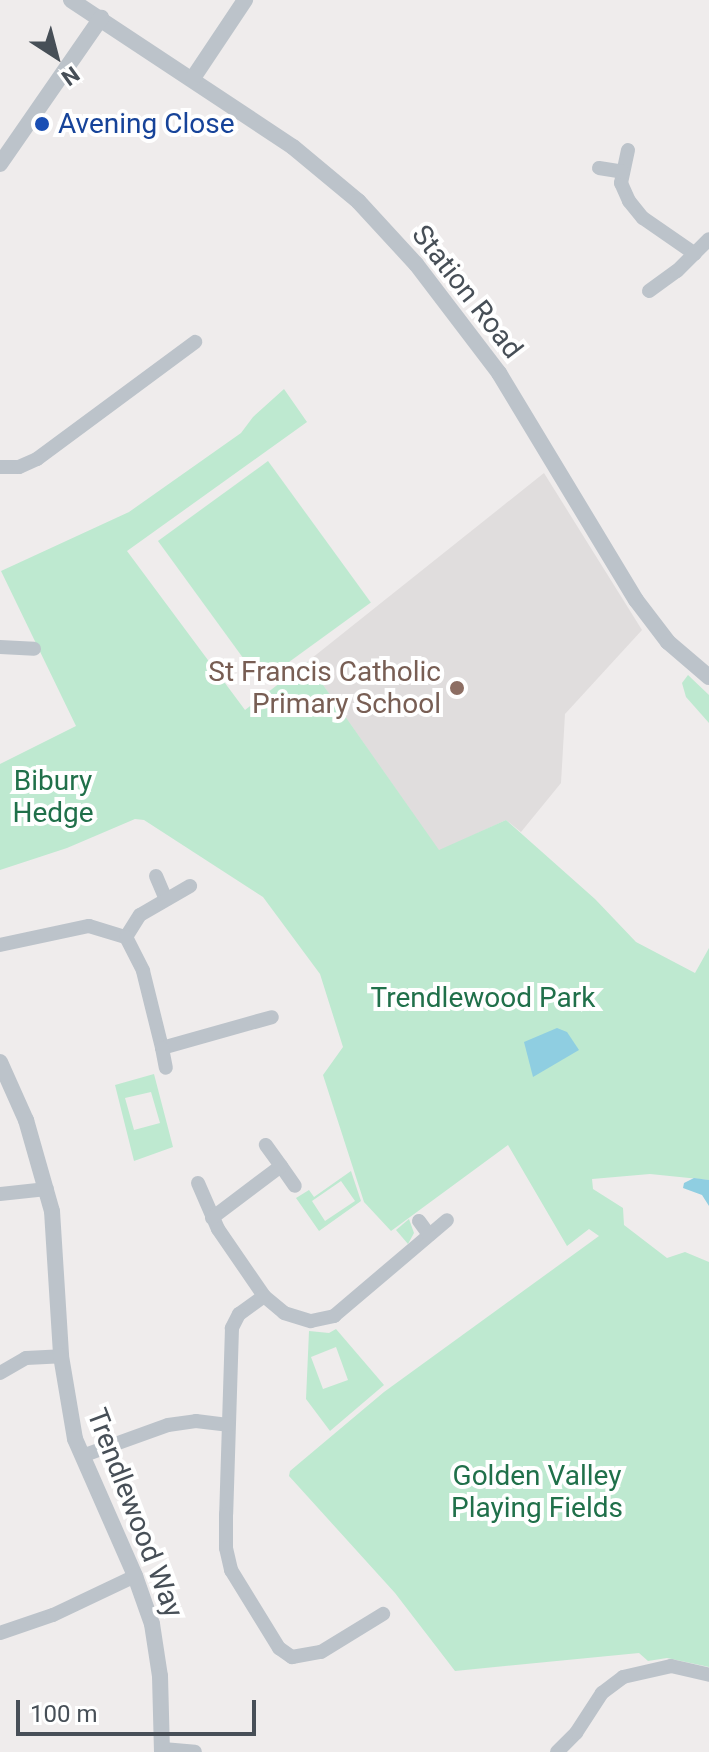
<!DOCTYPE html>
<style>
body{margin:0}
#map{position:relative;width:709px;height:1752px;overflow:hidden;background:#efecec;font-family:Roboto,sans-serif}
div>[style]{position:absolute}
.education>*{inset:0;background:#e0dddd}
.green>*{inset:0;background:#bee9d0;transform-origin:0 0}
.water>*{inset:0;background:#8fcee1}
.minor>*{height:14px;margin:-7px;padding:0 7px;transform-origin:7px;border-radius:7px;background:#bcc3ca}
.tertiary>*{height:16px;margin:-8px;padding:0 8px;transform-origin:8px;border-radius:8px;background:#bcc3ca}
.dots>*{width:22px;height:22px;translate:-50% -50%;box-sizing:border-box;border:4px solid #fff;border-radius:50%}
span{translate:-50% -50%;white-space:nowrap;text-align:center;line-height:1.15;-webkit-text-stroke:8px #fff;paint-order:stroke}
.transit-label{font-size:28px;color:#164399}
.left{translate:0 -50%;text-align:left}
.street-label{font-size:28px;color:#474f57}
.education-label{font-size:28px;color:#785e54}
.right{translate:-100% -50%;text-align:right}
.park-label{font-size:28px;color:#20704a}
.north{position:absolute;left:16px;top:16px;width:80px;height:80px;-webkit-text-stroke:6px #fff;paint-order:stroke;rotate:144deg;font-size:22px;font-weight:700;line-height:32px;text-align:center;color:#474f57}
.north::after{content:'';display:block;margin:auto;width:28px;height:36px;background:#474f57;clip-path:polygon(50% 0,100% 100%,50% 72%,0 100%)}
.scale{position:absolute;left:16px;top:1700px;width:240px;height:36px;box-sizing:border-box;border:4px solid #474f57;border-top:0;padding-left:10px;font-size:24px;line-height:28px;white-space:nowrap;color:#474f57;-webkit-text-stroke:6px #fff;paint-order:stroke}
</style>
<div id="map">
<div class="education">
<i style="clip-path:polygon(544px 473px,642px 630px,565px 714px,561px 783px,521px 832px,506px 820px,439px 851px,307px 662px)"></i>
</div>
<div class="green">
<i style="clip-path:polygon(284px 389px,307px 422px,127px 551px,245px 710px,307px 662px,439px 850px,506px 820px,595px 899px,636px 942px,695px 973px,709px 948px,709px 1180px,650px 1174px,592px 1179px,593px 1189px,623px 1208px,624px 1225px,667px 1258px,685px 1252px,709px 1262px,709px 1667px,667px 1658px,648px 1661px,639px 1653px,455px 1671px,395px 1593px,289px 1476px,290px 1471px,384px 1392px,599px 1236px,589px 1229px,567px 1246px,508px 1145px,391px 1231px,364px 1202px,323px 1075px,343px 1047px,320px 974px,263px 897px,144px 820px,135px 819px,67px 848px,0 870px,0 764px,76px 726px,1px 571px,129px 512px,241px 433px,253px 417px)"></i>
<i style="left:268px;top:461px;width:175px;height:136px;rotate:54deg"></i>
<i style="clip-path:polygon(688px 675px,709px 695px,709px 723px,686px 697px,682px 683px)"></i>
<i style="clip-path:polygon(evenodd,154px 1074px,173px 1147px,134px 1161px,115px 1085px,154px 1074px,151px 1092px,160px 1123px,134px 1130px,125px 1098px,151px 1092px)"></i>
<i style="clip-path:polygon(evenodd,351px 1171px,361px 1201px,319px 1231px,296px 1198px,309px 1190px,314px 1197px,351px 1171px,341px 1181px,355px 1201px,325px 1221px,312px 1201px,341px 1181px)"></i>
<i style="clip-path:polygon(409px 1219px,414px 1233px,408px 1244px,396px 1230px)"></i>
<i style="clip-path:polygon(evenodd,336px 1329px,384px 1385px,330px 1431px,306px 1399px,309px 1331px,329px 1333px,336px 1329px,336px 1347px,348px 1380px,323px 1389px,311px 1357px,336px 1347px)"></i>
</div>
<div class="water">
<i style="clip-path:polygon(557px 1028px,567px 1032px,579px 1050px,533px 1077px,524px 1042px)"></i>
<i style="clip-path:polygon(694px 1178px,709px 1180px,709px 1206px,702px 1195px,683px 1188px,684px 1183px)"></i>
</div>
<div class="minor">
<i style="left:628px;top:150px;width:34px;rotate:102deg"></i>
<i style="left:621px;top:183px;width:20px;rotate:66deg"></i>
<i style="left:629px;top:201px;width:22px;rotate:51deg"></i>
<i style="left:643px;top:218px;width:63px;rotate:34.7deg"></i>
<i style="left:599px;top:168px;width:24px;rotate:9deg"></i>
<i style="left:649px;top:291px;width:34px;rotate:-36deg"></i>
<i style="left:677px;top:271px;width:45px;rotate:-45deg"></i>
<i style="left:0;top:467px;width:19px"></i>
<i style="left:19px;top:467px;width:20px;rotate:-24deg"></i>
<i style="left:37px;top:459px;width:197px;rotate:-36.5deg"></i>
<i style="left:0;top:647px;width:34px;rotate:3deg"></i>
<i style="left:156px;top:876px;width:25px;rotate:67deg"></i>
<i style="left:126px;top:937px;width:26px;rotate:-58deg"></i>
<i style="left:140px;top:915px;width:58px;rotate:-30.1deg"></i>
<i style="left:0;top:945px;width:91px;rotate:-12.1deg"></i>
<i style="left:89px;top:926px;width:39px;rotate:17deg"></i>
<i style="left:126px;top:937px;width:38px;rotate:63deg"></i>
<i style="left:143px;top:971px;width:79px;rotate:76.1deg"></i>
<i style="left:162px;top:1048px;width:114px;rotate:-15.7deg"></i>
<i style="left:162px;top:1048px;width:20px;rotate:79deg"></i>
<i style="left:281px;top:1166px;width:24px;rotate:55deg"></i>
<i style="left:198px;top:1183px;width:50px;rotate:66.5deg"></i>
<i style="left:218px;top:1229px;width:81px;rotate:55.5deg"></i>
<i style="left:264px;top:1296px;width:26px;rotate:40deg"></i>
<i style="left:284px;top:1313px;width:28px;rotate:17deg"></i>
<i style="left:311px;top:1321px;width:24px;rotate:-12deg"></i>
<i style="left:334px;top:1316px;width:148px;rotate:-40.3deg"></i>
<i style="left:0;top:1194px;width:47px;rotate:-6.1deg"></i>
<i style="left:212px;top:1218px;width:86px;rotate:-37deg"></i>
<i style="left:281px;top:1166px;width:26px;rotate:-126deg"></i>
<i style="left:419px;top:1221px;width:17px;rotate:54deg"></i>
<i style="left:264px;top:1296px;width:31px;rotate:144deg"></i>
<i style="left:239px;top:1314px;width:16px;rotate:117deg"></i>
<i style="left:232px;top:1328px;width:186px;rotate:91.8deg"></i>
<i style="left:226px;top:1514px;width:34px;rotate:90deg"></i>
<i style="left:226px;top:1548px;width:23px;rotate:77deg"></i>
<i style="left:231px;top:1570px;width:92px;rotate:58.4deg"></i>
<i style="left:279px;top:1648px;width:16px;rotate:35deg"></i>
<i style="left:292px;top:1657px;width:29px;rotate:-10deg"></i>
<i style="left:321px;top:1652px;width:73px;rotate:-31.5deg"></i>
<i style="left:0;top:1373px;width:30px;rotate:-30deg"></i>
<i style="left:26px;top:1358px;width:35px;rotate:-3deg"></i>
<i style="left:82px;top:1456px;width:91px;rotate:-19.8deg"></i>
<i style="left:168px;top:1425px;width:28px;rotate:-8deg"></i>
<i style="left:196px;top:1421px;width:32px;rotate:7deg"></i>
<i style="left:0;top:1633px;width:56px;rotate:-18.8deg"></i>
<i style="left:53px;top:1615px;width:91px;rotate:-25.4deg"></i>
<i style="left:163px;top:1749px;width:32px;rotate:5deg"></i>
<i style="left:557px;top:1752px;width:27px;rotate:-45deg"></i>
<i style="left:576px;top:1733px;width:48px;rotate:-57deg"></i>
<i style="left:602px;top:1693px;width:26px;rotate:-37deg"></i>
<i style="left:623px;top:1677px;width:49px;rotate:-12.9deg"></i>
<i style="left:671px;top:1666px;width:39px;rotate:13deg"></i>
</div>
<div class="tertiary">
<i style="left:71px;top:0;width:266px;rotate:33.5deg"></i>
<i style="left:293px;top:147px;width:85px;rotate:39.7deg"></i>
<i style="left:358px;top:201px;width:86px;rotate:47.4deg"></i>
<i style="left:416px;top:264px;width:137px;rotate:52.7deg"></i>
<i style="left:499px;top:373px;width:265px;rotate:58.9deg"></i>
<i style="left:636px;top:600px;width:53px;rotate:52.7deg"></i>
<i style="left:668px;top:642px;width:54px;rotate:40.5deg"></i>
<i style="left:193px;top:78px;width:94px;rotate:-56.3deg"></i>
<i style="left:0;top:164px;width:178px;rotate:-55.3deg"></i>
<i style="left:0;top:1062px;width:64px;rotate:65.9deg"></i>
<i style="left:26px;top:1120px;width:95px;rotate:74.1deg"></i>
<i style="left:52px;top:1211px;width:145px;rotate:86.4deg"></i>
<i style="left:61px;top:1356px;width:84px;rotate:80.4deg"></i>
<i style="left:75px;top:1439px;width:150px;rotate:66.3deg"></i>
<i style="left:135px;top:1576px;width:51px;rotate:70.5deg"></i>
<i style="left:152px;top:1624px;width:53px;rotate:81.3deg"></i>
<i style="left:160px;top:1676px;width:76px;rotate:88.5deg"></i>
</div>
<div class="dots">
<i style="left:42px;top:124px;background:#1a4fb4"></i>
<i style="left:457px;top:688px;background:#8d6e63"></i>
</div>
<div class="transit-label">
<span class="left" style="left:58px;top:124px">Avening Close</span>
</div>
<div class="street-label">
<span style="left:467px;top:292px;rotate:52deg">Station Road</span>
<span style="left:135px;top:1513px;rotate:69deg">Trendlewood Way</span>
</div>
<div class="education-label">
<span class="right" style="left:441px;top:688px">St Francis Catholic<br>Primary School</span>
</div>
<div class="park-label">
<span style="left:53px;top:797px">Bibury<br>Hedge</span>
<span style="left:483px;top:998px">Trendlewood Park</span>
<span style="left:537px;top:1492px">Golden Valley<br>Playing Fields</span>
</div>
<div class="north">N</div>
<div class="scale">100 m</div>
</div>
